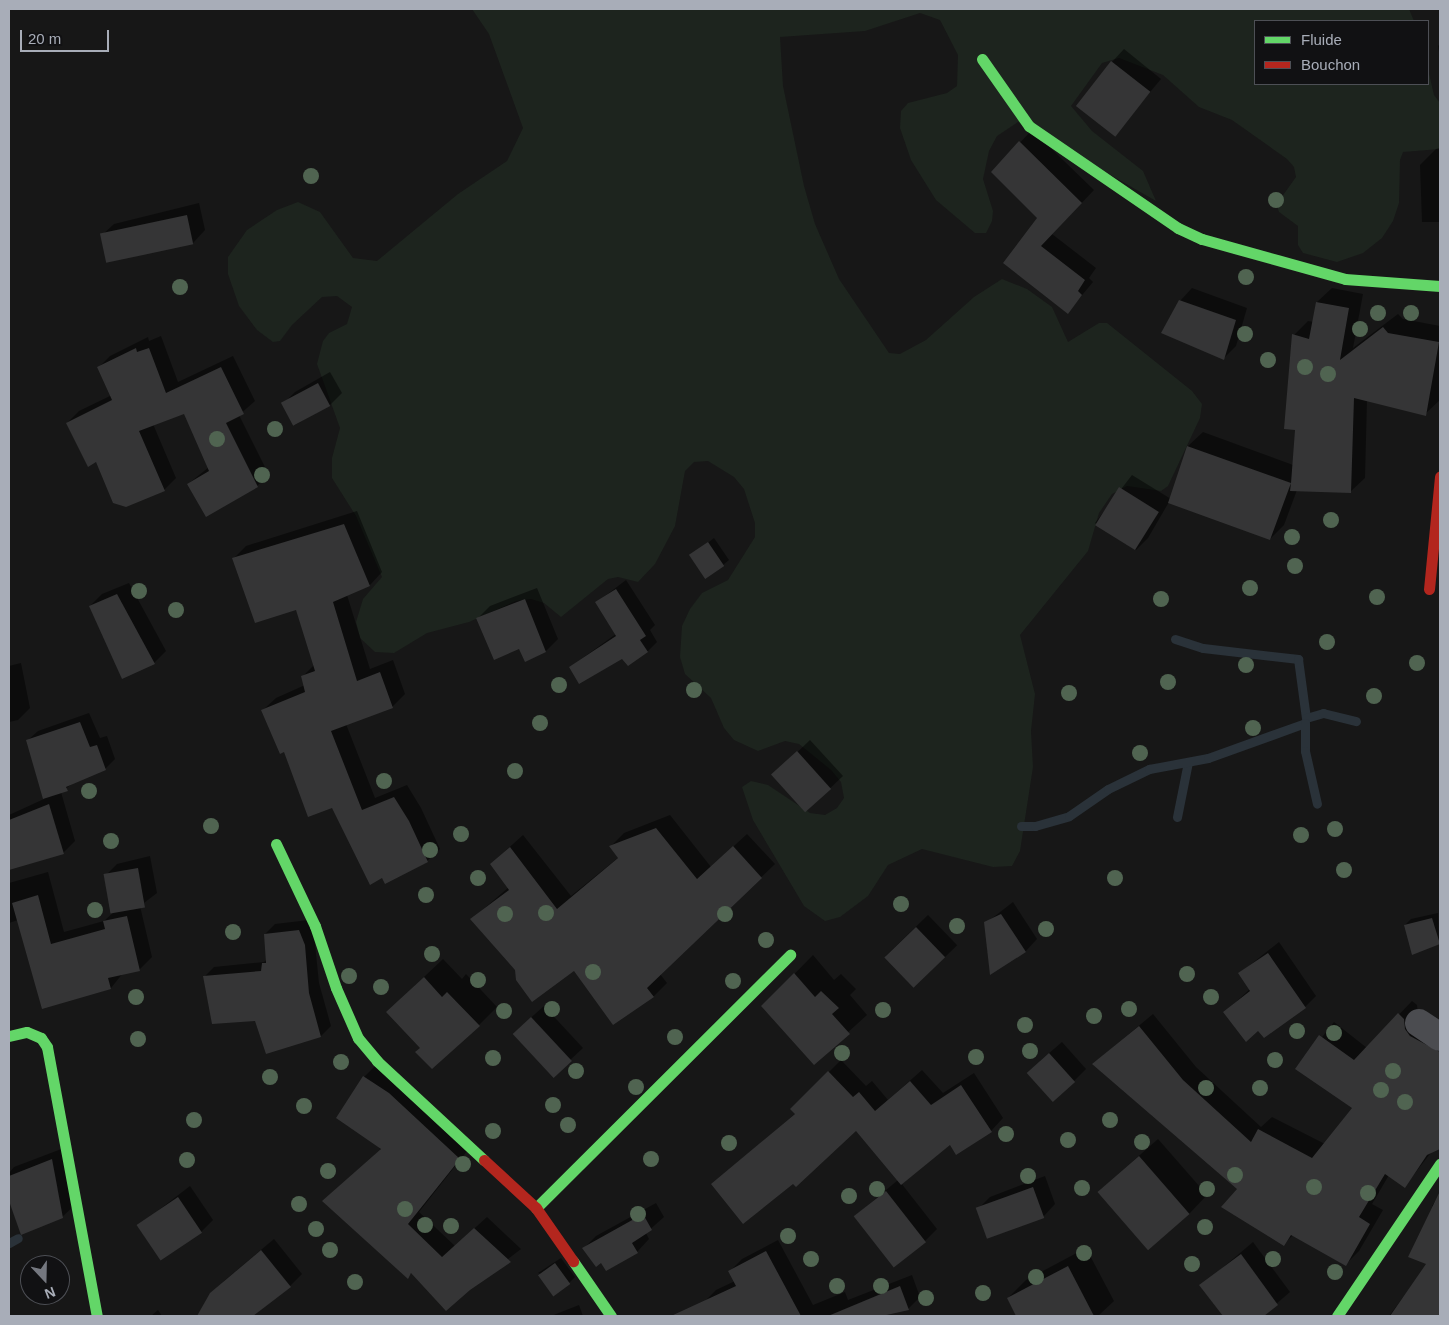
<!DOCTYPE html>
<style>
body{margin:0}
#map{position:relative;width:1449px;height:1325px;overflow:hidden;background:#171717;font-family:Arial,sans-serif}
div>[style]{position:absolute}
.green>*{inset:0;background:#1d241e}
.shadow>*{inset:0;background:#0007;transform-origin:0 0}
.stream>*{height:9px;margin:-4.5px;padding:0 4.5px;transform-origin:4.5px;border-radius:4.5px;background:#2a3239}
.building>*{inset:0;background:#353536;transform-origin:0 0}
.street>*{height:28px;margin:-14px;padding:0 14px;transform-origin:14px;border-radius:14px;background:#4b4c50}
.fast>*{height:11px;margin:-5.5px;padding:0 5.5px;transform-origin:5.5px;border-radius:5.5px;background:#63d668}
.jam>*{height:11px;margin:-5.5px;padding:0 5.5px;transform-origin:5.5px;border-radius:5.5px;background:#b3261e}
.trees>*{width:16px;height:16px;margin:-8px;border-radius:50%;background:#506451}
span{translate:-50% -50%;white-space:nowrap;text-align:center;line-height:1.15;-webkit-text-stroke:5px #111113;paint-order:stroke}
.frame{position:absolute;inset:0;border:10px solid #a8adb8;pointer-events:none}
.legend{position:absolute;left:1254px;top:20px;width:175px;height:65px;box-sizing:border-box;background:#111113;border:1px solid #4d4f55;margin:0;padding:6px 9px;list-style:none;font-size:15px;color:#a8adb8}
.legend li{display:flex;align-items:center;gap:10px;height:25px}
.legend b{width:25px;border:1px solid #4d4f55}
.north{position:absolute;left:20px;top:1255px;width:50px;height:50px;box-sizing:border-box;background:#111113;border:1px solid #4d4f55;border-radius:50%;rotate:159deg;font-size:14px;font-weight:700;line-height:20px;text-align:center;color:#a8adb8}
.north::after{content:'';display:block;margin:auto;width:18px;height:22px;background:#757880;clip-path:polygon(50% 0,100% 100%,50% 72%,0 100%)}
.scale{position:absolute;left:20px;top:30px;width:89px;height:22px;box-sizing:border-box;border:2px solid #a8adb8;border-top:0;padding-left:6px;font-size:15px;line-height:18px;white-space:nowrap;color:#a8adb8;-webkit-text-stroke:4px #111113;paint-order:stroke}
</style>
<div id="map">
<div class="green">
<i style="clip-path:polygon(472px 9px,1409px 9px,1414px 21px,1255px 21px,1255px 84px,1428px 84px,1428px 69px,1434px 95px,1440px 103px,1440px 149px,1403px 152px,1400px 160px,1399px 203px,1393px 221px,1382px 238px,1363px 253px,1337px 262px,1303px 253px,1298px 245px,1298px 226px,1279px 212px,1277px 206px,1281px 198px,1296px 177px,1294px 167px,1287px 159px,1232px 120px,1199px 107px,1163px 75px,1119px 58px,1102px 63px,1071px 106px,1092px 131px,1143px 171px,1156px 201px,1018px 122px,997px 136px,989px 151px,983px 179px,993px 211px,992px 221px,986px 233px,975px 233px,936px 200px,911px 160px,900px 128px,901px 111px,908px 103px,947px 93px,957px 86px,958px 55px,940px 20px,920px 13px,865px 31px,780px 37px,783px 86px,804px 186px,815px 224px,839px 279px,889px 353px,900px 354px,926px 340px,974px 297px,1002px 279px,1027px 289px,1052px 307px,1068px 342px,1099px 323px,1107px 323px,1192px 391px,1202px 404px,1200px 418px,1168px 486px,1161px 491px,1127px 486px,1112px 494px,1099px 513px,1088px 551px,1020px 635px,1035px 694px,1031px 731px,1033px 767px,1020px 851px,1012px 866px,993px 867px,922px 849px,888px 865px,868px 896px,840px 917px,825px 921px,804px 906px,753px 820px,742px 787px,751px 781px,768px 785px,810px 813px,825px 815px,837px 808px,844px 798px,841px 782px,831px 770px,799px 744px,785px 741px,758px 751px,734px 740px,724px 728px,711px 698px,685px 674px,680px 657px,682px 626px,690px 609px,702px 593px,728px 580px,755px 537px,755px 523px,744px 489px,734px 477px,708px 461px,694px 462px,685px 471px,675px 526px,655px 564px,638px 582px,618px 577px,608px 579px,561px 617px,544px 603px,531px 599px,516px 601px,469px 622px,427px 633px,394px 653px,375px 652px,360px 638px,356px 622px,363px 599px,382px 577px,356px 516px,332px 478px,332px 458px,340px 428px,317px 364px,323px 341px,329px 333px,347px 324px,352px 307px,337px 296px,322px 297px,292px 325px,280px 341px,273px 342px,257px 330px,239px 306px,228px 274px,228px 257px,247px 230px,277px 210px,298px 202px,320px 212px,353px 258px,377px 261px,458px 194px,507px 161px,523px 128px,489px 34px)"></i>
</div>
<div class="shadow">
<i style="clip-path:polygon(1440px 44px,1440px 58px,1438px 46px)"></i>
<i style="clip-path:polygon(1124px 49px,1161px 79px,1114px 135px,1112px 62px)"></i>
<i style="clip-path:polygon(1032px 130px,1094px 190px,1052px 234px,1096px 268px,1089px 278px,1093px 282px,1068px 312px,1004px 263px,1039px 218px,992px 172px)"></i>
<i style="clip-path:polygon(1440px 148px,1440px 222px,1422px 222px,1420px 165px,1436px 149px)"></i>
<i style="clip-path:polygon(199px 203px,205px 230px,193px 243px,101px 236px,114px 224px)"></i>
<i style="clip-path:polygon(1192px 288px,1247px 308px,1236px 346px,1224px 358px,1180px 301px)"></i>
<i style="clip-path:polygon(1332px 288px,1363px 294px,1353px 348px,1398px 314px,1403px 319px,1440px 326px,1440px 400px,1425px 414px,1367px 400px,1365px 478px,1350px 492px,1297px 490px,1284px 525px,1270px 539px,1169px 502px,1148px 538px,1136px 550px,1095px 523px,1132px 475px,1171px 499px,1188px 446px,1203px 432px,1293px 465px,1296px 429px,1294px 335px,1308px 321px,1314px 322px,1317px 302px)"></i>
<i style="clip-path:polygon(161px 336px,178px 382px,233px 356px,255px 401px,239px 415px,269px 475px,257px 486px,188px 484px,209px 467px,184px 412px,153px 424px,176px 478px,164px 490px,97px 461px,67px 423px,79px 411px,112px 395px,98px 368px,110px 356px,148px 337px,149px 341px)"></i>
<i style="clip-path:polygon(330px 372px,342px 393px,330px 405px,295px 425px,283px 404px,295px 392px)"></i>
<i style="clip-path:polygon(357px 511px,382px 572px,370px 585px,347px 595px,370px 669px,393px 660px,405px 694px,392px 707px,346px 724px,375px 798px,407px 785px,421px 808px,440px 849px,427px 861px,383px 877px,333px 806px,285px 750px,263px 710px,276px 698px,305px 685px,303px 676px,314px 665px,296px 608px,234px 558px,246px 546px)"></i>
<i style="clip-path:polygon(714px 538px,729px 560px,723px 565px,691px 556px)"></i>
<i style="clip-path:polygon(626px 580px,655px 625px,650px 630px,657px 642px,648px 651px,570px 667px,616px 634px,597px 602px)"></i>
<i style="clip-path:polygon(129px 583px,166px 651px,154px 663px,123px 677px,90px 606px,102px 594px)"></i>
<i style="clip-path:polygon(537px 588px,558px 639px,546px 651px,525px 660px,520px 647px,477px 619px,490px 606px)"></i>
<i style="clip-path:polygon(21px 663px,30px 708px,18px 720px,9px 722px,9px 666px)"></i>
<i style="clip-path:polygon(89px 713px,100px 738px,107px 736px,115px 759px,105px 769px,76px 781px,61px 792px,75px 841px,63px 853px,13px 868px,9px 854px,9px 815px,44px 799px,28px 740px,38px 731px)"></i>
<i style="clip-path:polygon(810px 740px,843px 776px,807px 810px,786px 763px)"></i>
<i style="clip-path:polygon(670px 815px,711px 867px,747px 834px,775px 864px,660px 974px,667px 983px,654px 996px,613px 1024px,575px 969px,516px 970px,472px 919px,509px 887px,491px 864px,523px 835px,571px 896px,619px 857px,611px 846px,624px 833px)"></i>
<i style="clip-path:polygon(150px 856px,157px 893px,140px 906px,152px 957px,139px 970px,123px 973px,111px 988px,43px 1007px,18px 920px,9px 923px,9px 883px,48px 872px,64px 932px,104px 921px,116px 910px,105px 876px,117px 864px)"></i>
<i style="clip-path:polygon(1013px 902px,1037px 939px,1025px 952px,986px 923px)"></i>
<i style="clip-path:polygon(1438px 913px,1439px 942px,1405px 925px,1411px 919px)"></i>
<i style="left:928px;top:915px;width:42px;height:59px;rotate:46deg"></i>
<i style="clip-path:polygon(309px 920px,314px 934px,319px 983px,331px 1026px,321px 1036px,256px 1019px,204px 977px,214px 967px,264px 962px,267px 959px,265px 934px,275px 924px)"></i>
<i style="clip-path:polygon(1279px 942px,1316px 996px,1305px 1007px,1258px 1029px,1225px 1012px,1250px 989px,1240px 973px)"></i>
<i style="clip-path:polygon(813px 955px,834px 980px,841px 974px,856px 989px,850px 995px,867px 1015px,814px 1063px,763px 1006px)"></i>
<i style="clip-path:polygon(443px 959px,462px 979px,466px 974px,497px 1007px,479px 1025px,422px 1048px,406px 994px)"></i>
<i style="clip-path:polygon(1412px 1001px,1417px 1005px,1418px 1016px,1440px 1034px,1440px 1141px,1405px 1186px,1389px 1175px,1372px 1204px,1383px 1210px,1359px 1251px,1345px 1265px,1293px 1235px,1284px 1244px,1238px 1188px,1093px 1064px,1153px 1014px,1196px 1067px,1261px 1127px,1272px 1117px,1325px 1144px,1353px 1107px,1297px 1069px,1334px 1022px,1367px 1048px)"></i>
<i style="clip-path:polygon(544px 1006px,583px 1048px,554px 1075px,526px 1022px)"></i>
<i style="clip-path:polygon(1062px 1042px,1086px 1069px,1074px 1081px,1040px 1061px)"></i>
<i style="clip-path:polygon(841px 1060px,866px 1086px,872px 1081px,888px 1100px,922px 1070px,943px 1093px,974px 1073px,1003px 1118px,991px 1131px,951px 1144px,901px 1183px,937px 1229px,925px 1241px,855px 1216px,898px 1180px,856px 1129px,793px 1182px,713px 1184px,796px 1113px,792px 1109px)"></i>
<i style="clip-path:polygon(376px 1065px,471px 1146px,419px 1212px,455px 1246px,487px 1217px,521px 1249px,469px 1289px,412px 1272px,408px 1277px,364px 1077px)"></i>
<i style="clip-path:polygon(1158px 1139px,1207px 1195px,1189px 1214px,1099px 1191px)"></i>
<i style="clip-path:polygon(64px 1148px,75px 1205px,62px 1217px,22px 1233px,9px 1198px,9px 1173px,14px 1167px)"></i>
<i style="clip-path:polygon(1045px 1176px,1055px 1204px,1043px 1217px,978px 1209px,990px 1197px)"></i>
<i style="clip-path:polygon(190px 1186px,213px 1220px,201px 1232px,138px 1226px)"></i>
<i style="clip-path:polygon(1440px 1194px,1440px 1316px,1389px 1316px,1428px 1264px,1435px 1208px,1432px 1206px)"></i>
<i style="clip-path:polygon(656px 1203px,664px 1217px,646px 1233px,649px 1239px,637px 1252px,602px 1261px,584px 1248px,596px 1236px)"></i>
<i style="clip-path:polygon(274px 1239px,302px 1274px,290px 1286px,251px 1316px,210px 1316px,202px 1309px,224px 1281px)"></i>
<i style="clip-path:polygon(778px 1240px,813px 1305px,845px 1292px,848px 1300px,912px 1275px,920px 1297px,908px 1309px,877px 1316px,711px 1316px,704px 1302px,716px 1290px,735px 1281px,729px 1272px,742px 1259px)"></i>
<i style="clip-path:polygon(1253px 1242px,1290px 1292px,1262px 1316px,1225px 1316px,1201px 1286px)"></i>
<i style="clip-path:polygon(1086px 1248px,1114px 1301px,1098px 1316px,1018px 1316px,1008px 1298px,1026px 1280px)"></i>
<i style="clip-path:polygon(561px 1258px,575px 1277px,569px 1283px,538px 1273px)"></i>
<i style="clip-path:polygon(579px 1305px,583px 1316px,551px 1316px)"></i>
<i style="clip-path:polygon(158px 1310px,162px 1316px,151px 1316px)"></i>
</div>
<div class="stream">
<i style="left:1175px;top:639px;width:29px;rotate:18deg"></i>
<i style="left:1203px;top:648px;width:96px;rotate:6.6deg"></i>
<i style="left:1298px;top:659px;width:60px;rotate:82.3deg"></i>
<i style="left:1306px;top:718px;width:18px;rotate:-16deg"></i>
<i style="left:1323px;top:713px;width:34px;rotate:14deg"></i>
<i style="left:1177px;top:817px;width:56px;rotate:-78.7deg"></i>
<i style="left:1021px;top:826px;width:14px"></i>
<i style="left:1035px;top:826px;width:35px;rotate:-16deg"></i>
<i style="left:1069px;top:816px;width:47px;rotate:-34.7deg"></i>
<i style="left:1108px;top:789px;width:46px;rotate:-26deg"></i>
<i style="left:1149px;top:769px;width:60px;rotate:-10.6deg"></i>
<i style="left:1208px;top:758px;width:103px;rotate:-19.8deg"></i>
<i style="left:1305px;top:723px;width:28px;rotate:90deg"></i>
<i style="left:1305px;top:751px;width:54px;rotate:77.2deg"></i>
<i style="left:9px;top:1243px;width:10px;rotate:-29deg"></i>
</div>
<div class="building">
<i style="left:1111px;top:61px;width:50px;height:57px;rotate:38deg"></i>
<i style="clip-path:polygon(1019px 141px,1082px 203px,1041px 246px,1085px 280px,1078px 291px,1082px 295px,1068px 314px,1003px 263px,1037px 218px,991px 172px)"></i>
<i style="left:187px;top:215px;width:30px;height:89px;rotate:78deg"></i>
<i style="clip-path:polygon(1179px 300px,1236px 320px,1224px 360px,1161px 333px)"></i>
<i style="clip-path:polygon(1316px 302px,1349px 308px,1340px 360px,1383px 327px,1388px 333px,1439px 342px,1426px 416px,1354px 398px,1351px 493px,1290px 491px,1291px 483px,1270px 540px,1168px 503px,1187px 446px,1291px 483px,1295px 430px,1284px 429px,1292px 334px,1309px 339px)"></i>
<i style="clip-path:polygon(136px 348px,137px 352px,149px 348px,166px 393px,221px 367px,244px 414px,226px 423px,258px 487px,206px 517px,187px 484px,209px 471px,184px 414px,139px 431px,165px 491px,126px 507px,113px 503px,96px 462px,88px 467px,66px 423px,112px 400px,97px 367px)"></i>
<i style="left:318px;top:383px;width:26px;height:42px;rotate:62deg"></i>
<i style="left:1119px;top:487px;width:47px;height:45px;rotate:32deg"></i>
<i style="clip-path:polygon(344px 524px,370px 586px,333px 602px,357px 681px,380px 672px,393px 708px,331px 731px,362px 810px,394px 797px,409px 821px,428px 862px,385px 884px,382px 878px,370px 885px,332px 808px,308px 817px,284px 752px,280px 754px,261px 710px,305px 692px,301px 676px,315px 671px,296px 610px,255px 623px,232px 558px)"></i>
<i style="left:708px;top:542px;width:29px;height:23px;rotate:56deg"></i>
<i style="clip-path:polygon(616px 589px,646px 636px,640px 640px,648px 652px,628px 666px,622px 659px,579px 684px,569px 667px,616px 636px,595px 602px)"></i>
<i style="clip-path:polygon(117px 594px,155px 664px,122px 679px,89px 606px)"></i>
<i style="clip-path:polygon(525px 599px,546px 652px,525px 662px,519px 649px,494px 660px,476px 618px)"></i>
<i style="clip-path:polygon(80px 722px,90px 747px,97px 745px,106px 770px,66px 787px,68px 791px,43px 799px,26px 740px)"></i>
<i style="left:797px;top:751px;width:51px;height:35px;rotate:48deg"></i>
<i style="clip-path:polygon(49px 804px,64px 854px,9px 870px,9px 820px)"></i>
<i style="clip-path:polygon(656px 828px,697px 879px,733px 846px,762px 878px,647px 988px,654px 997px,613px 1025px,574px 971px,532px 1002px,516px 980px,515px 970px,470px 919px,509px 890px,490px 864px,510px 847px,557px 909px,618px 858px,609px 846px)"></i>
<i style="left:138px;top:868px;width:40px;height:35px;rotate:80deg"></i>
<i style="clip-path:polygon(38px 895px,51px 944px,105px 929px,103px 921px,127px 916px,140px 971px,108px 978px,111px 989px,42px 1009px,12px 903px)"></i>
<i style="clip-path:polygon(1001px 914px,1026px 952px,990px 975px,984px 922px)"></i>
<i style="clip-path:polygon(1432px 918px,1440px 944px,1412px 955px,1404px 925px)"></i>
<i style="left:916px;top:927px;width:42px;height:44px;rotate:46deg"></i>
<i style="clip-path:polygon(299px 930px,305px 945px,309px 993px,321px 1037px,266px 1054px,255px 1021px,212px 1024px,203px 976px,261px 971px,262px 963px,266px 963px,264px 934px)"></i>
<i style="clip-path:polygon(1268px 953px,1306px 1008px,1264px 1038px,1258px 1031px,1246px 1042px,1223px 1012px,1250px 991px,1238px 973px)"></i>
<i style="clip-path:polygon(794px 973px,815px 997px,821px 991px,839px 1008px,832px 1014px,850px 1034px,814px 1065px,761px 1006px)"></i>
<i style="clip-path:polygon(424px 977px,442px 997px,447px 992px,480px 1026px,432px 1069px,415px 1052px,420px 1048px,386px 1012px)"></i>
<i style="clip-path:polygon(1398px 1013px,1404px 1019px,1405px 1029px,1410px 1036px,1440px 1052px,1440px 1149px,1427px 1155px,1405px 1188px,1385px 1174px,1359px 1217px,1370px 1224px,1346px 1266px,1291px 1235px,1284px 1246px,1221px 1207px,1237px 1189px,1092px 1064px,1139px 1026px,1183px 1080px,1251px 1142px,1258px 1129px,1312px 1158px,1352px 1108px,1295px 1069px,1319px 1035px,1354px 1060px)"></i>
<i style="left:531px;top:1017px;width:60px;height:25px;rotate:47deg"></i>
<i style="left:1049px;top:1053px;width:39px;height:30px;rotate:48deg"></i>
<i style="clip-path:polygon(828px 1071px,853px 1097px,859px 1092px,875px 1111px,910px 1081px,931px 1105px,961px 1085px,992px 1132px,956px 1155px,950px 1145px,901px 1185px,856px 1131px,796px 1187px,793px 1184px,743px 1224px,711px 1184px,795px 1114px,790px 1109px)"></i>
<i style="clip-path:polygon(363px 1076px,389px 1093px,460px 1159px,408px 1224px,442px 1257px,474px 1228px,511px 1262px,470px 1290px,446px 1311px,411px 1273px,408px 1279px,322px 1201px,381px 1149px,336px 1118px)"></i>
<i style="left:1139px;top:1156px;width:77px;height:55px;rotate:49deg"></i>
<i style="clip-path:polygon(52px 1159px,63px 1218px,21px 1235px,9px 1201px,9px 1176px)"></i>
<i style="left:1033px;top:1187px;width:33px;height:61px;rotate:70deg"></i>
<i style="left:886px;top:1191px;width:65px;height:41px;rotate:52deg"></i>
<i style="clip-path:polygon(1440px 1191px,1440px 1316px,1390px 1316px,1426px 1264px,1408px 1257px)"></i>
<i style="left:178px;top:1197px;width:43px;height:50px;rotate:56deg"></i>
<i style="clip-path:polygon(643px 1214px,652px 1230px,632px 1243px,638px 1253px,606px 1271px,601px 1263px,596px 1267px,582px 1248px)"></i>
<i style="clip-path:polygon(261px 1250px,291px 1287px,253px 1316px,197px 1316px,210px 1293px)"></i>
<i style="clip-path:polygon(766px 1251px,801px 1316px,671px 1316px,736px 1286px,728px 1271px)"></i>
<i style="clip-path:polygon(1241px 1254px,1278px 1305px,1264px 1316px,1223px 1316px,1199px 1285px)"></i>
<i style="left:555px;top:1263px;width:26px;height:21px;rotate:54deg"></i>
<i style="clip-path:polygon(1068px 1266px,1094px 1316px,1016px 1316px,1007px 1298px)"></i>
<i style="clip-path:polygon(900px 1286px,909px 1310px,882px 1316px,828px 1316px)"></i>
</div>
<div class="street">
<i style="left:1419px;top:1023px;width:25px;rotate:34deg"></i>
</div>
<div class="fast">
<i style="left:982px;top:59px;width:82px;rotate:55deg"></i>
<i style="left:1029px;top:126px;width:181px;rotate:34.4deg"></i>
<i style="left:1178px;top:228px;width:26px;rotate:25deg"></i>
<i style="left:1202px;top:239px;width:148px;rotate:15.6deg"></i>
<i style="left:1345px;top:279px;width:95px;rotate:4.2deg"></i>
<i style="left:276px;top:844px;width:91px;rotate:64.6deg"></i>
<i style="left:315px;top:926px;width:65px;rotate:71.3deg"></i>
<i style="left:336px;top:988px;width:55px;rotate:66.3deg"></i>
<i style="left:358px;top:1038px;width:30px;rotate:50deg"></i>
<i style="left:377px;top:1061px;width:146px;rotate:42.8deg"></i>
<i style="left:9px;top:1036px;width:18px;rotate:-13deg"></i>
<i style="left:27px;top:1032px;width:15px;rotate:23deg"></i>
<i style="left:41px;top:1038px;width:11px;rotate:56deg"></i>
<i style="left:47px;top:1047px;width:274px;rotate:79.5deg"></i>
<i style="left:536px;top:1208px;width:359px;rotate:-44.9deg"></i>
<i style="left:573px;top:1261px;width:67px;rotate:55.4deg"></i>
<i style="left:1337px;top:1316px;width:184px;rotate:-55.9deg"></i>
</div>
<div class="jam">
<i style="left:1429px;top:589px;width:113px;rotate:-84.4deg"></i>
<i style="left:484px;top:1160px;width:71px;rotate:42.7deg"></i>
<i style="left:536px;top:1208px;width:65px;rotate:55.1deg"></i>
</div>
<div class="trees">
<i style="left:311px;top:176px"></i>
<i style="left:1276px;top:200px"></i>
<i style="left:1246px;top:277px"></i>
<i style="left:180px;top:287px"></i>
<i style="left:1378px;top:313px"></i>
<i style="left:1411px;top:313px"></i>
<i style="left:1360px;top:329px"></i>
<i style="left:1245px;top:334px"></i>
<i style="left:1268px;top:360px"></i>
<i style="left:1305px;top:367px"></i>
<i style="left:1328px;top:374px"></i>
<i style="left:275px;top:429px"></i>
<i style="left:217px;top:439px"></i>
<i style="left:262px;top:475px"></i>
<i style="left:1331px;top:520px"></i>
<i style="left:1292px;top:537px"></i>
<i style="left:1295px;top:566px"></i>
<i style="left:1250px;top:588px"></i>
<i style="left:139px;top:591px"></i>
<i style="left:1377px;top:597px"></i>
<i style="left:1161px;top:599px"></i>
<i style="left:176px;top:610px"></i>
<i style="left:1327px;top:642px"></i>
<i style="left:1417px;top:663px"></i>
<i style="left:1246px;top:665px"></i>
<i style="left:1168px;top:682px"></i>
<i style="left:559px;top:685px"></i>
<i style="left:694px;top:690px"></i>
<i style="left:1069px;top:693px"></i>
<i style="left:1374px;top:696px"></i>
<i style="left:540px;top:723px"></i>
<i style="left:1253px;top:728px"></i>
<i style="left:1140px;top:753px"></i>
<i style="left:515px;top:771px"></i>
<i style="left:384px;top:781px"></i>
<i style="left:89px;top:791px"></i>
<i style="left:211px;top:826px"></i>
<i style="left:1335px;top:829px"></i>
<i style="left:461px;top:834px"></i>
<i style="left:1301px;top:835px"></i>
<i style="left:111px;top:841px"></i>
<i style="left:430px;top:850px"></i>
<i style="left:1344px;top:870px"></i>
<i style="left:478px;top:878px"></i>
<i style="left:1115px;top:878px"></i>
<i style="left:426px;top:895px"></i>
<i style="left:901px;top:904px"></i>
<i style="left:95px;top:910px"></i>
<i style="left:546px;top:913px"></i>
<i style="left:505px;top:914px"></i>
<i style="left:725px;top:914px"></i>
<i style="left:957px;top:926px"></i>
<i style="left:1046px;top:929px"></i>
<i style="left:233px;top:932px"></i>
<i style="left:766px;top:940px"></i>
<i style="left:432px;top:954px"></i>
<i style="left:593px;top:972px"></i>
<i style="left:1187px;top:974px"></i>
<i style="left:349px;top:976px"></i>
<i style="left:478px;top:980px"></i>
<i style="left:733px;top:981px"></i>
<i style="left:381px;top:987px"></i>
<i style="left:136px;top:997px"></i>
<i style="left:1211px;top:997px"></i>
<i style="left:552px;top:1009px"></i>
<i style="left:1129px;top:1009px"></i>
<i style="left:883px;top:1010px"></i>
<i style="left:504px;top:1011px"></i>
<i style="left:1094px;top:1016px"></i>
<i style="left:1025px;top:1025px"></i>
<i style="left:1297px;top:1031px"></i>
<i style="left:1334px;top:1033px"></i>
<i style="left:675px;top:1037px"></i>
<i style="left:138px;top:1039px"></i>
<i style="left:1030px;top:1051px"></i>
<i style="left:842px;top:1053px"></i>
<i style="left:976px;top:1057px"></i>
<i style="left:493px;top:1058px"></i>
<i style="left:1275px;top:1060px"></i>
<i style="left:341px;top:1062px"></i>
<i style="left:576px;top:1071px"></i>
<i style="left:1393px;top:1071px"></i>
<i style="left:270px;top:1077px"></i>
<i style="left:636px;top:1087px"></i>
<i style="left:1206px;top:1088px"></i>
<i style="left:1260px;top:1088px"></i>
<i style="left:1381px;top:1090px"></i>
<i style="left:1405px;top:1102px"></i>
<i style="left:553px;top:1105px"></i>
<i style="left:304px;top:1106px"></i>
<i style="left:194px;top:1120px"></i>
<i style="left:1110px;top:1120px"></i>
<i style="left:568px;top:1125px"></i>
<i style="left:493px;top:1131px"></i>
<i style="left:1006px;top:1134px"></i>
<i style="left:1068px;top:1140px"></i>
<i style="left:1142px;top:1142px"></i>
<i style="left:729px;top:1143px"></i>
<i style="left:651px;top:1159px"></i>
<i style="left:187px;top:1160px"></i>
<i style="left:463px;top:1164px"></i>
<i style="left:328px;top:1171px"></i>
<i style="left:1235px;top:1175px"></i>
<i style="left:1028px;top:1176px"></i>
<i style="left:1314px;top:1187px"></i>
<i style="left:1082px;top:1188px"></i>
<i style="left:877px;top:1189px"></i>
<i style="left:1207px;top:1189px"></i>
<i style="left:1368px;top:1193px"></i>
<i style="left:849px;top:1196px"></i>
<i style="left:299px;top:1204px"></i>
<i style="left:405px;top:1209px"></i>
<i style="left:638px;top:1214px"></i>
<i style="left:425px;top:1225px"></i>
<i style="left:451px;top:1226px"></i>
<i style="left:1205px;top:1227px"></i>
<i style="left:316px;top:1229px"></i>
<i style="left:788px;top:1236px"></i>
<i style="left:330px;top:1250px"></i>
<i style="left:1084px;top:1253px"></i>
<i style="left:811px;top:1259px"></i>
<i style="left:1273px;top:1259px"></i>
<i style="left:1192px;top:1264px"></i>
<i style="left:1335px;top:1272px"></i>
<i style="left:1036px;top:1277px"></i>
<i style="left:355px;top:1282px"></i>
<i style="left:837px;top:1286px"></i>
<i style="left:881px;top:1286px"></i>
<i style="left:983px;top:1293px"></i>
<i style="left:926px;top:1298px"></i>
</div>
<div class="frame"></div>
<ul class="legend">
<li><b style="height:6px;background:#63d668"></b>Fluide</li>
<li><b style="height:6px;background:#b3261e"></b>Bouchon</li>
</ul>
<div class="north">N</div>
<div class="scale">20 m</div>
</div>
